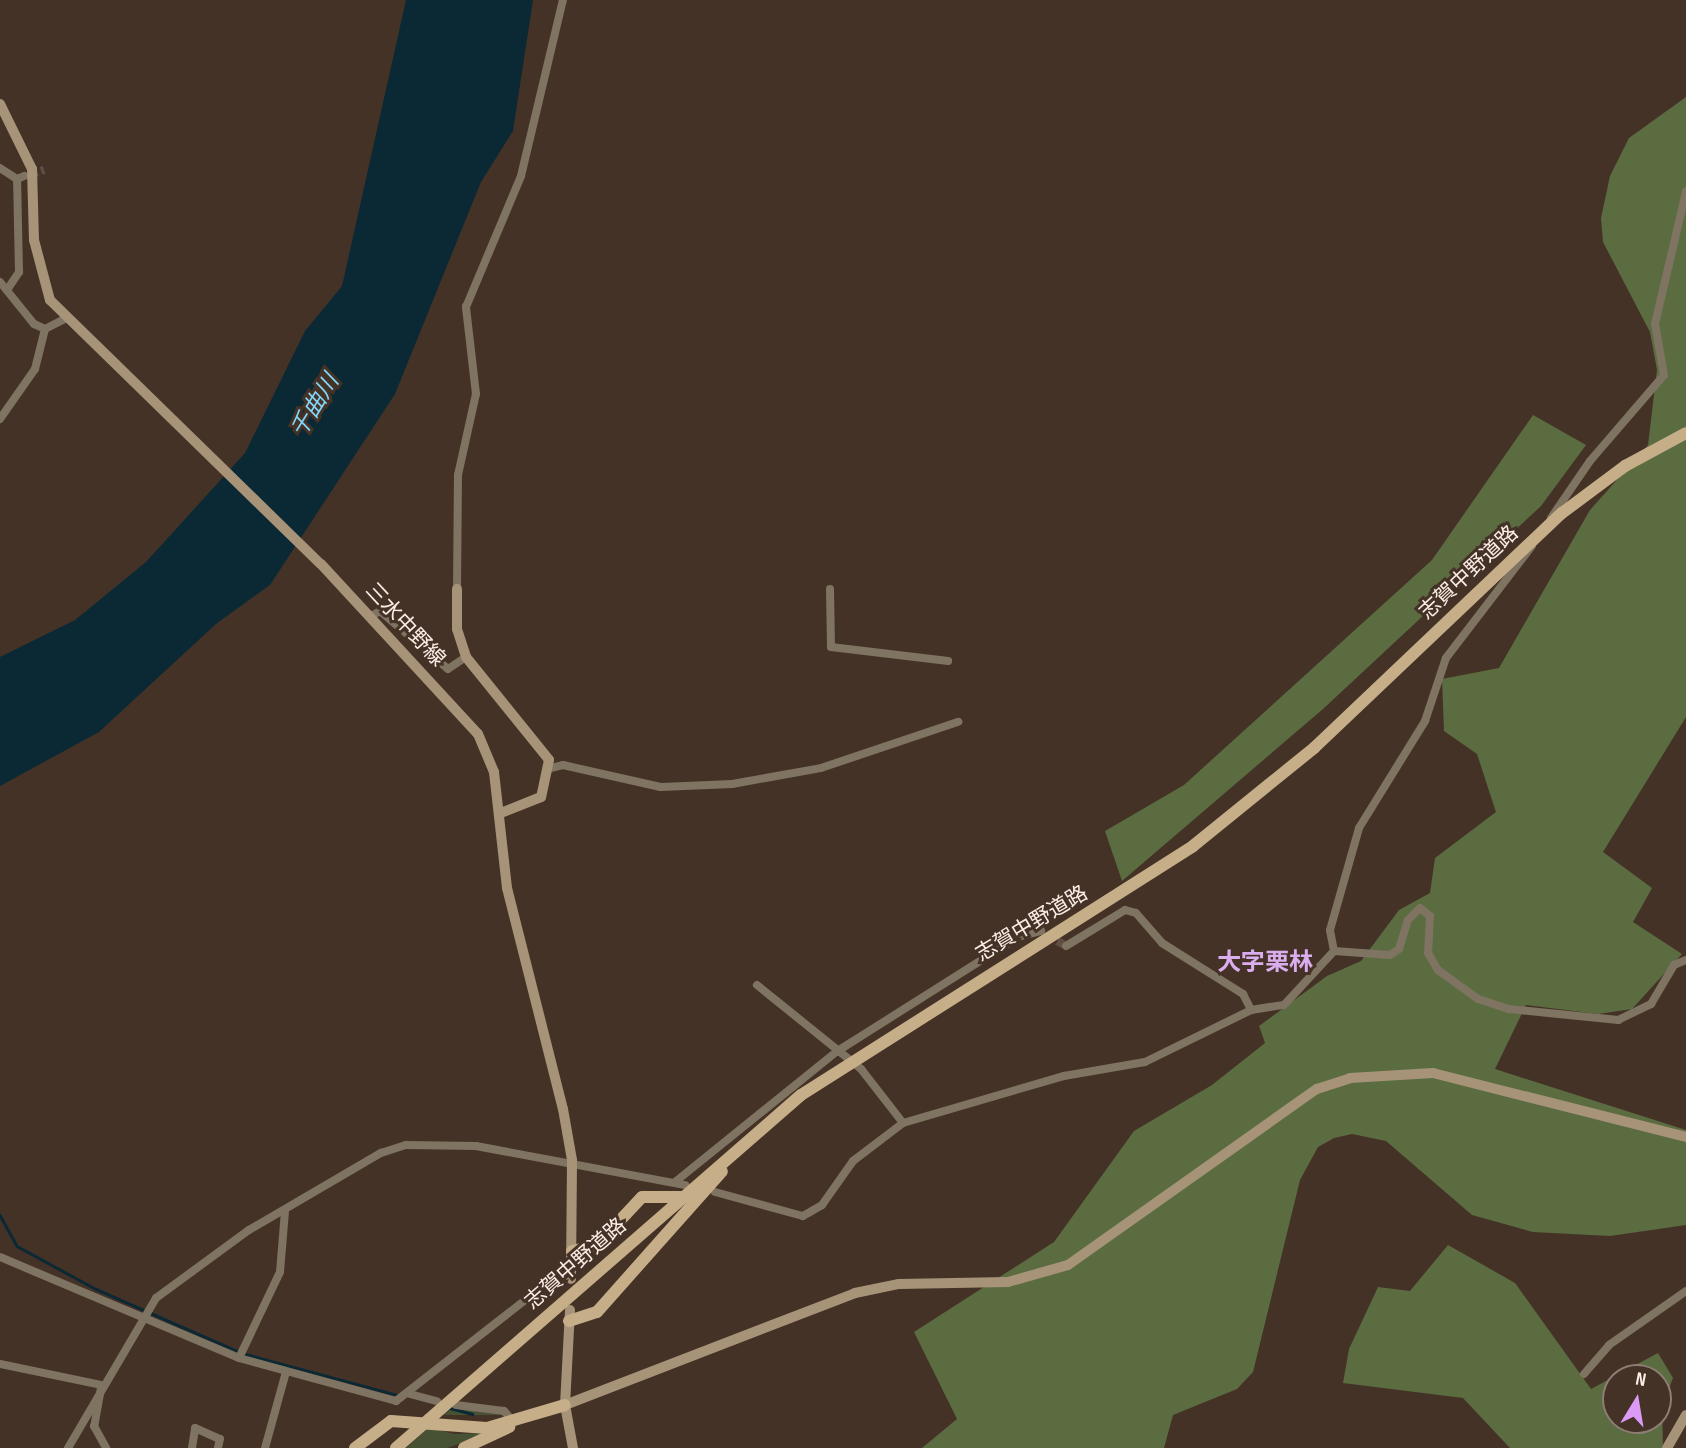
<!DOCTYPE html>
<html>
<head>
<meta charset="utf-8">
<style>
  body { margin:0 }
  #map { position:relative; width:1686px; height:1448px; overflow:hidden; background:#453227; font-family:"Sofia Sans Condensed","Noto Sans JP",sans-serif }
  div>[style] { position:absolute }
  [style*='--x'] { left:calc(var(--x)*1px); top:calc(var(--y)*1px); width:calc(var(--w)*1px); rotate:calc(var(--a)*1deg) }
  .green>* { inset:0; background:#465233 }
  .forest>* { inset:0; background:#5b6c41 }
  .water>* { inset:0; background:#0b2934 }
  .stream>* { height:2.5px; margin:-1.25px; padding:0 1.25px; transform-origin:1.25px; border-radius:1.25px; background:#0b2934 }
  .street-tunnel>* { height:8px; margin-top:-4px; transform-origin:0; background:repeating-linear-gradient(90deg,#604e44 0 8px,transparent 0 12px) }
  .street>* { height:8px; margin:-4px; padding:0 4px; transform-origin:4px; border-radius:4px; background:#7f7361 }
  .secondary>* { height:10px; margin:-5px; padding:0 5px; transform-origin:5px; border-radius:5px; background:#a79478 }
  .primary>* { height:12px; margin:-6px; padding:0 6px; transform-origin:6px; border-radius:6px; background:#c6ae89 }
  span { translate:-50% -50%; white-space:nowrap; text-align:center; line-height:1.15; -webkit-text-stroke:6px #453227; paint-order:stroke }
  .street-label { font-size:21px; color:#fbeee7 }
  .water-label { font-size:23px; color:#80d8fb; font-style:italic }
  .quarter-label { font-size:24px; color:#daaeee; font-weight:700 }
  .north { position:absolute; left:1602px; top:1364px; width:70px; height:70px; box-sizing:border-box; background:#453227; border:2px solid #8e7d74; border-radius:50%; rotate:11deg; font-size:19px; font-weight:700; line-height:28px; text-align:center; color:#fbeee7 }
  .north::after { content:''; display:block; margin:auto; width:24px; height:32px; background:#da9af6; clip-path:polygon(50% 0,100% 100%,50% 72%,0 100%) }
</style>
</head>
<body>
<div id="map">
  <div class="green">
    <div style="clip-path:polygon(453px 1407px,500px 1415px,444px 1415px)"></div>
    <div style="clip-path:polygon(429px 1427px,454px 1434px,490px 1433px,447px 1448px,406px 1448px)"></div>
  </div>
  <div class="forest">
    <div style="clip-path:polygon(1686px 97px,1686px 717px,1603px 852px,1652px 888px,1633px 922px,1682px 954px,1632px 1009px,1598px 1014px,1526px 1005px,1495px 1069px,1686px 1130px,1686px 1225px,1610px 1236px,1533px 1232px,1472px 1215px,1386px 1141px,1352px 1134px,1334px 1138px,1318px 1147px,1300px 1180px,1253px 1372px,1237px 1389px,1173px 1415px,1164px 1448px,922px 1448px,957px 1419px,914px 1332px,1054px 1242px,1134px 1131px,1212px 1085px,1265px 1043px,1259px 1026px,1327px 976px,1361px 961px,1399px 910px,1430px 893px,1435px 858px,1496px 812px,1477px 754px,1444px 731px,1442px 679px,1499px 668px,1590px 510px,1648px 445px,1657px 370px,1650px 332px,1603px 242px,1601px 218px,1610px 176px,1629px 138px)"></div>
    <div style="clip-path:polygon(1533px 415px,1586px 445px,1541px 506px,1323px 709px,1122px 881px,1105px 831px,1184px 785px,1432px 560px)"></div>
    <div style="clip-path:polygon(evenodd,1448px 1245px,1515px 1283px,1591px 1389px,1658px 1353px,1673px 1378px,1662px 1406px,1663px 1448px,1510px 1448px,1463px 1398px,1343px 1383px,1349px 1349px,1378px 1287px,1410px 1291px,1448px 1245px,1616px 1378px,1658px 1378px,1658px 1420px,1616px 1420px,1616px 1378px)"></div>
  </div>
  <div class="water">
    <div style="clip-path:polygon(406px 0,533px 0,513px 131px,481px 182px,395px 394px,270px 585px,216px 624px,99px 732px,0 786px,0 657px,75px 620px,146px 562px,245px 453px,305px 331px,342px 286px)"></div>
  </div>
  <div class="stream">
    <div style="--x:0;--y:1215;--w:35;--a:61"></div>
    <div style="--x:17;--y:1246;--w:90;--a:28.6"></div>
    <div style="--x:96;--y:1289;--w:159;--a:23.7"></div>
    <div style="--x:242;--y:1353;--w:162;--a:15.1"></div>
    <div style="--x:450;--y:1408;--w:23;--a:15"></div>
  </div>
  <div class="street-tunnel">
    <div style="--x:30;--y:175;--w:15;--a:-20"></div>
    <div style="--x:1047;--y:935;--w:22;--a:30"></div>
  </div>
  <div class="street">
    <div style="--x:0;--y:168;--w:20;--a:33"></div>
    <div style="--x:17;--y:179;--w:8;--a:-23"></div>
    <div style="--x:0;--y:282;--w:54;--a:51"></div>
    <div style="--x:34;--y:324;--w:12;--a:24"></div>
    <div style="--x:45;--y:329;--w:25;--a:-27"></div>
    <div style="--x:9;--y:287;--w:18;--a:-56"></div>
    <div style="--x:19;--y:272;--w:93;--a:-91.2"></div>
    <div style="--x:0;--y:419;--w:61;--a:-55"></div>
    <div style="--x:35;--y:369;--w:41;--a:-76"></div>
    <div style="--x:1551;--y:518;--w:69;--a:-55.6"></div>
    <div style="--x:1590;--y:461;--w:113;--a:-49.3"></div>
    <div style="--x:1664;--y:375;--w:52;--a:-100"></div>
    <div style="--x:1655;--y:324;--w:136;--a:-76.8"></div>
    <div style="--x:457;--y:589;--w:114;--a:-89.5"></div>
    <div style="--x:458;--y:475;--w:83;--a:-77.5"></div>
    <div style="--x:476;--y:394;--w:88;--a:-96.6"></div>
    <div style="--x:466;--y:307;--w:142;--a:-67.2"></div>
    <div style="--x:521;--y:176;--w:181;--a:-76.6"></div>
    <div style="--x:830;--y:589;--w:58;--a:89"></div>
    <div style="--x:831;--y:647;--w:118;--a:6.8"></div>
    <div style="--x:371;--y:616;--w:10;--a:-29"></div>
    <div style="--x:380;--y:611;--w:89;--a:40.5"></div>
    <div style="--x:448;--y:669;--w:22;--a:-34"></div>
    <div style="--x:551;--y:768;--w:12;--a:-14"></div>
    <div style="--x:563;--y:765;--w:100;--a:12.7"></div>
    <div style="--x:661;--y:787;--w:71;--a:-2.4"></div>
    <div style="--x:732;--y:784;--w:90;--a:-10.2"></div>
    <div style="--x:821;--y:768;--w:145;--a:-18.6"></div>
    <div style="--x:1066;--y:946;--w:69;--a:-31.4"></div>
    <div style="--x:1125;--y:910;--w:11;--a:15"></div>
    <div style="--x:1136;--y:913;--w:40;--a:49"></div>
    <div style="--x:1162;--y:943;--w:96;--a:32.2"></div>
    <div style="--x:1243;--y:994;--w:18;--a:63"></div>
    <div style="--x:1334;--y:951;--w:21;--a:-101"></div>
    <div style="--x:1330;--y:930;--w:106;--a:-74.1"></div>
    <div style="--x:1359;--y:828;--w:126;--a:-58.3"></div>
    <div style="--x:1425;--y:721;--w:66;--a:-71.6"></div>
    <div style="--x:1446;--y:658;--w:141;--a:-52.5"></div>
    <div style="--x:757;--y:985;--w:134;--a:38.9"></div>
    <div style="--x:861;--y:1069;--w:68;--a:52.1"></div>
    <div style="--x:675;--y:1182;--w:207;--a:-38.9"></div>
    <div style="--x:836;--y:1052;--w:215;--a:-32.3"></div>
    <div style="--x:1018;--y:937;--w:24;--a:-15"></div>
    <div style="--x:715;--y:1192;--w:91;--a:15.3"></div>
    <div style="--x:803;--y:1216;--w:22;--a:-30"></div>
    <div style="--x:822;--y:1205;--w:54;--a:-54.8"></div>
    <div style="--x:853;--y:1161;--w:63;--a:-37.2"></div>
    <div style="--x:903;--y:1123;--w:168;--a:-16.3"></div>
    <div style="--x:1064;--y:1076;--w:82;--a:-9.8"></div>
    <div style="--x:1145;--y:1062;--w:118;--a:-26.1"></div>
    <div style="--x:1251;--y:1010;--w:33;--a:-9"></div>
    <div style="--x:1284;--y:1005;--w:74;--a:-47.2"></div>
    <div style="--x:1334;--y:951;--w:56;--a:4.1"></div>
    <div style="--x:1390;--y:955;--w:11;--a:-34"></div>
    <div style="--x:1399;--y:949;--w:30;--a:-73"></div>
    <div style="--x:1408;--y:920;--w:17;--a:-45"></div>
    <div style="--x:1420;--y:908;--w:13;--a:39"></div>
    <div style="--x:1430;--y:916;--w:37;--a:93"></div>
    <div style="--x:1428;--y:953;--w:20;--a:60"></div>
    <div style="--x:1438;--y:970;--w:49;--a:35.9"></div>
    <div style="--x:1478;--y:999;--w:32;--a:18"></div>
    <div style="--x:1508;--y:1009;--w:111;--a:5.7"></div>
    <div style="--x:1618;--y:1020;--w:37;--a:-26"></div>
    <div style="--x:1651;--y:1004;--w:45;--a:-59.5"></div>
    <div style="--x:1674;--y:965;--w:13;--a:-23"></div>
    <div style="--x:0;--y:1257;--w:259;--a:22.9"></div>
    <div style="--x:239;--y:1358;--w:163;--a:15.3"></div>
    <div style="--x:396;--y:1401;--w:208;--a:-38"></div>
    <div style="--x:560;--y:1273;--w:11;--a:-10"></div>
    <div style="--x:239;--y:1358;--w:95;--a:-64.5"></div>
    <div style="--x:280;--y:1272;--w:61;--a:-85.3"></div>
    <div style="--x:0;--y:1364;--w:103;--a:11.7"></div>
    <div style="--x:1584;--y:1374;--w:38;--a:-49"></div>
    <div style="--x:1609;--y:1345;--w:94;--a:-35"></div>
    <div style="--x:101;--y:1388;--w:39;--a:100"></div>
    <div style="--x:94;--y:1426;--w:25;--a:61"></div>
    <div style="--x:410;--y:1394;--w:28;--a:15"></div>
    <div style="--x:456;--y:1405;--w:48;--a:7.1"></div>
    <div style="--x:504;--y:1411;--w:15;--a:48"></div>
    <div style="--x:68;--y:1448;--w:174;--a:-59.6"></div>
    <div style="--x:156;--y:1298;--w:115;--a:-36.2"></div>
    <div style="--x:249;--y:1230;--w:153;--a:-30.3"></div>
    <div style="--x:381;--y:1153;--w:26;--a:-18"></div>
    <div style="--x:406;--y:1145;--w:70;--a:0.8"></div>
    <div style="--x:476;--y:1146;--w:213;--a:10.6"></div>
    <div style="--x:192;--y:1448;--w:20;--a:-81"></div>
    <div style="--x:195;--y:1428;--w:27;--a:24"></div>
    <div style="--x:220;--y:1439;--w:9;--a:103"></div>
    <div style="--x:265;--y:1448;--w:79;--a:-74.6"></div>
  </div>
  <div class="secondary">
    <div style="--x:0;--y:104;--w:72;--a:63.8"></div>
    <div style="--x:32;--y:169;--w:71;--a:88.4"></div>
    <div style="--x:34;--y:240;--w:62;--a:75.1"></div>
    <div style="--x:50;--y:300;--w:378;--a:44.3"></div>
    <div style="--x:321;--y:564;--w:231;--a:47.3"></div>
    <div style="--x:478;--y:734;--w:41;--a:67.2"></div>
    <div style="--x:494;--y:772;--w:117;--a:83.6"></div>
    <div style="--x:507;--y:888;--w:228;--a:75.8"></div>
    <div style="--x:563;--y:1109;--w:52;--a:80"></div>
    <div style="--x:572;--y:1160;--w:119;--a:90.5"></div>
    <div style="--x:457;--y:589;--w:40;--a:90"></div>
    <div style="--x:457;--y:629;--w:29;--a:72"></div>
    <div style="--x:466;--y:657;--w:132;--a:51.1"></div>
    <div style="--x:549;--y:760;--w:38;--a:102"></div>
    <div style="--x:541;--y:797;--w:43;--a:158.2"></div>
    <div style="--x:570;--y:1310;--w:95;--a:93"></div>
    <div style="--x:565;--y:1405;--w:44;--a:79.5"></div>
    <div style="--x:565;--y:1405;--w:311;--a:-21.1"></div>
    <div style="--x:855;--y:1293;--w:45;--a:-11.6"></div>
    <div style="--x:899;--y:1284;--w:109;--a:-1.1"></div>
    <div style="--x:1008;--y:1282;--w:62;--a:-15.8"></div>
    <div style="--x:1068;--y:1265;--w:305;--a:-35.3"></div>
    <div style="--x:1317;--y:1089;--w:35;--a:-18"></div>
    <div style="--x:1350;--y:1078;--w:83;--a:-3.4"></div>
    <div style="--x:1433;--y:1073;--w:261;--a:14.2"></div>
    <div style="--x:1667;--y:1448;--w:38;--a:-60"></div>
  </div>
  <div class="primary">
    <div style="--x:572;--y:1251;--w:25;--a:-12"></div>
    <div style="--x:596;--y:1246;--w:67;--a:-46.8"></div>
    <div style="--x:642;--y:1197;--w:39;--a:0"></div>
    <div style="--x:569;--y:1321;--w:29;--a:-18"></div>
    <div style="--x:597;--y:1312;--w:188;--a:-48.4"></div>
    <div style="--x:355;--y:1448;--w:45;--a:-36.9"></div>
    <div style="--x:391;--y:1421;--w:96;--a:4.2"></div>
    <div style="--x:487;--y:1428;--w:81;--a:-16.4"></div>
    <div style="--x:396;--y:1448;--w:537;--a:-41.08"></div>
    <div style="--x:801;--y:1095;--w:464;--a:-32.4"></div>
    <div style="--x:1193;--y:846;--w:156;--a:-39"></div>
    <div style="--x:1314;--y:748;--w:342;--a:-43.5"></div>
    <div style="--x:1562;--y:513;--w:79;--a:-36.7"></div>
    <div style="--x:1625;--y:466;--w:69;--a:-28.4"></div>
    <div style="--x:464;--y:1448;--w:50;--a:-25"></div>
  </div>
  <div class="street-label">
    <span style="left:1469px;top:573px;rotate:-43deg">志賀中野道路</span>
    <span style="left:405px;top:625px;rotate:47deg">三水中野線</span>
    <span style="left:1032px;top:924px;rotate:-31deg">志賀中野道路</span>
    <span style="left:576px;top:1264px;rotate:-41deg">志賀中野道路</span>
  </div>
  <div class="water-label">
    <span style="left:315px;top:406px;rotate:-58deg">千曲川</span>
  </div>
  <div class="quarter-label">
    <span style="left:1265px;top:963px">大字栗林</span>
  </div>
  <div class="north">N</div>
</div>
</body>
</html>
